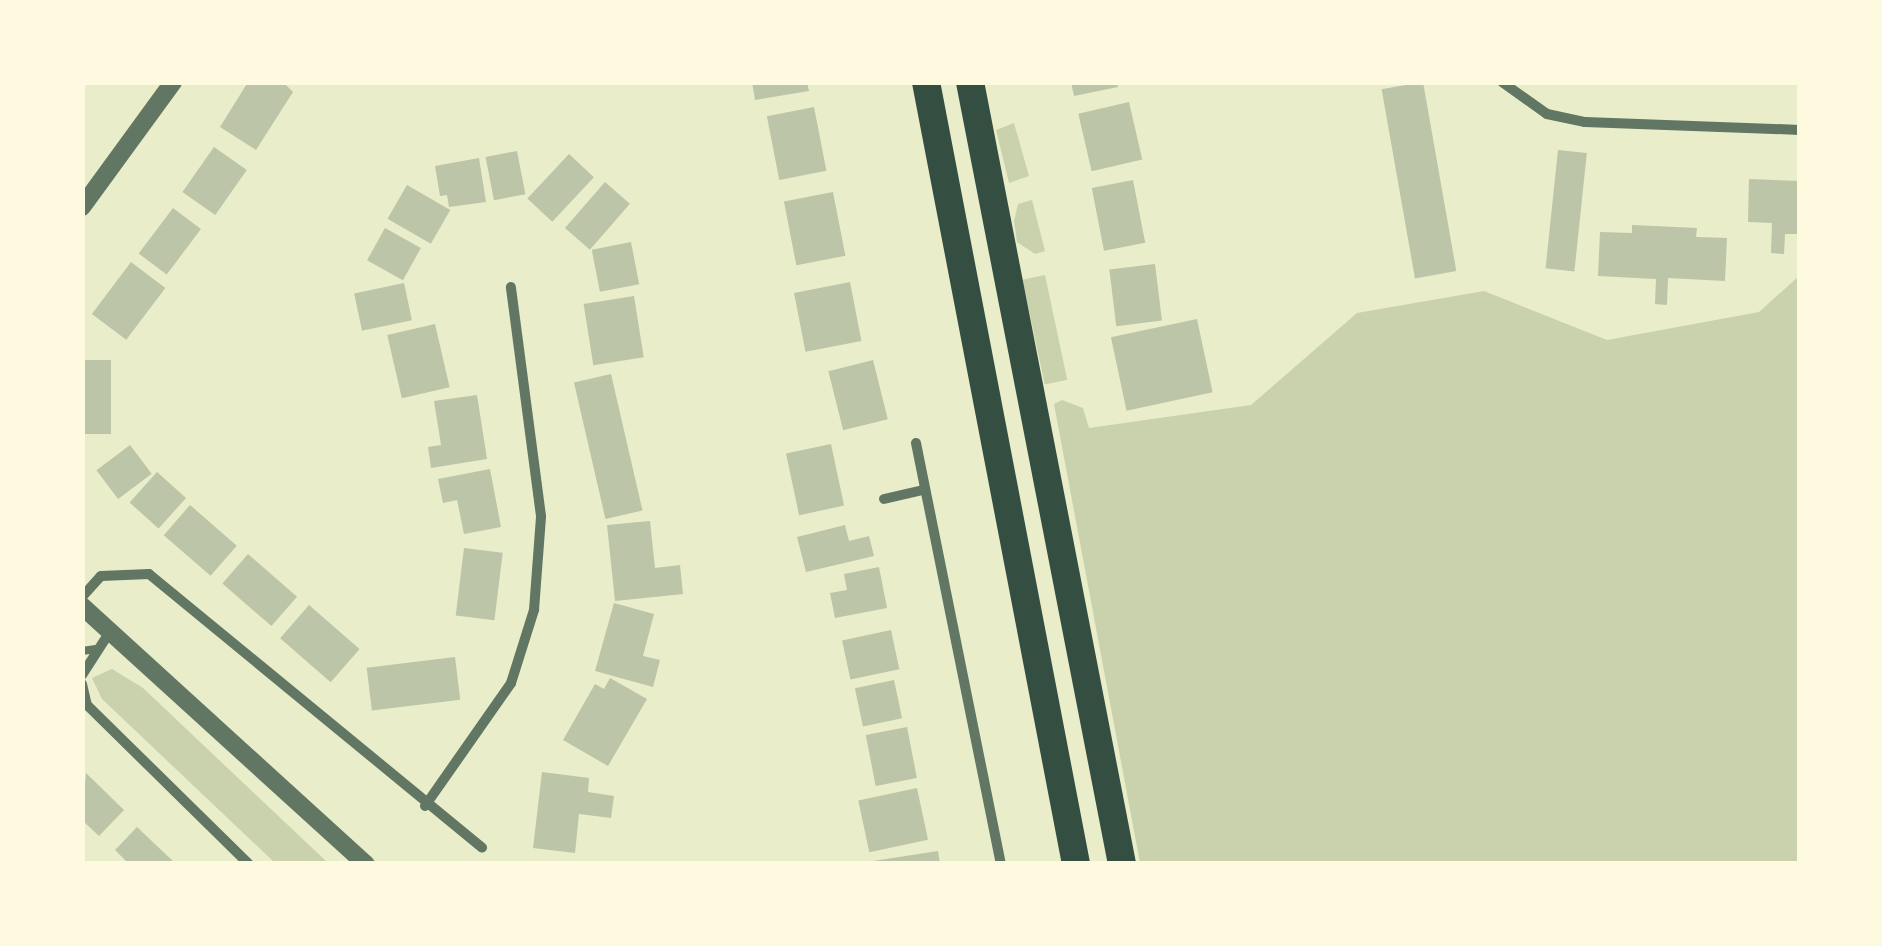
<!DOCTYPE html>
<html>
<head>
<meta charset="utf-8">
<style>
  body { margin:0 }
  #map { position:relative; width:1882px; height:946px; overflow:hidden; background:#e9edc9; font-family:Overpass,sans-serif }
  div>[style] { position:absolute }
  [style*='--x'] { left:calc(var(--x)*1px); top:calc(var(--y)*1px); width:calc(var(--w)*1px); rotate:calc(var(--a)*1deg) }
  .green>* { inset:0; background:#cad2ad; transform-origin:0 0 }
  .building>* { inset:0; background:#bcc5a7; transform-origin:0 0 }
  .service>* { height:8px; margin:-4px; padding:0 4px; transform-origin:4px; border-radius:4px; background:#617663 }
  .minor>* { height:10px; margin:-5px; padding:0 5px; transform-origin:5px; border-radius:5px; background:#617663 }
  .tertiary>* { height:18px; margin:-9px; padding:0 9px; transform-origin:9px; border-radius:9px; background:#617663 }
  .trunk>* { height:28px; margin:-14px; padding:0 14px; transform-origin:14px; border-radius:14px; background:#344e41 }
  span { translate:-50% -50%; white-space:nowrap; text-align:center; line-height:1.15; -webkit-text-stroke:10px #fefae0; paint-order:stroke }
  .frame { position:absolute; inset:0; border:85px solid #fefae0; pointer-events:none }
</style>
</head>
<body>
<div id="map">
  <div class="green">
    <div style="clip-path:polygon(1014px 123px,1029px 176px,1009px 183px,996px 130px)"></div>
    <div style="clip-path:polygon(1032px 200px,1045px 251px,1035px 254px,1017px 242px,1014px 221px,1018px 204px)"></div>
    <div style="left:1045px;top:275px;width:107px;height:23px;rotate:78deg"></div>
    <div style="clip-path:polygon(1799px 276px,1799px 863px,1140px 863px,1054px 404px,1062px 400px,1083px 408px,1089px 428px,1251px 405px,1357px 313px,1484px 291px,1607px 340px,1759px 312px)"></div>
    <div style="clip-path:polygon(112px 669px,143px 688px,328px 863px,275px 863px,102px 699px,92px 678px)"></div>
  </div>
  <div class="building">
    <div style="clip-path:polygon(248px 82px,283px 82px,293px 92px,256px 150px,220px 127px)"></div>
    <div style="clip-path:polygon(752px 82px,807px 82px,809px 91px,755px 100px)"></div>
    <div style="clip-path:polygon(1071px 82px,1117px 82px,1118px 87px,1074px 96px)"></div>
    <div style="left:1423px;top:82px;width:192px;height:42px;rotate:80deg"></div>
    <div style="left:1129px;top:102px;width:59px;height:52px;rotate:77deg"></div>
    <div style="left:814px;top:107px;width:65px;height:48px;rotate:79deg"></div>
    <div style="left:214px;top:147px;width:40px;height:55px;rotate:35deg"></div>
    <div style="left:1558px;top:150px;width:29px;height:119px;rotate:6deg"></div>
    <div style="left:517px;top:151px;width:44px;height:32px;rotate:79deg"></div>
    <div style="left:569px;top:154px;width:34px;height:61px;rotate:43deg"></div>
    <div style="clip-path:polygon(479px 158px,486px 202px,449px 207px,447px 195px,440px 196px,435px 166px)"></div>
    <div style="clip-path:polygon(1749px 179px,1800px 181px,1800px 234px,1785px 234px,1784px 254px,1771px 253px,1772px 223px,1748px 222px)"></div>
    <div style="left:1133px;top:180px;width:64px;height:42px;rotate:79deg"></div>
    <div style="left:605px;top:182px;width:33px;height:61px;rotate:41deg"></div>
    <div style="left:407px;top:185px;width:50px;height:39px;rotate:30deg"></div>
    <div style="left:833px;top:192px;width:65px;height:50px;rotate:79deg"></div>
    <div style="left:173px;top:208px;width:35px;height:57px;rotate:37deg"></div>
    <div style="clip-path:polygon(1632px 225px,1697px 228px,1696px 237px,1727px 238px,1725px 281px,1668px 278px,1667px 305px,1655px 304px,1656px 279px,1598px 276px,1600px 232px,1632px 233px)"></div>
    <div style="left:385px;top:228px;width:41px;height:37px;rotate:29deg"></div>
    <div style="left:631px;top:242px;width:43px;height:40px;rotate:79deg"></div>
    <div style="left:131px;top:262px;width:43px;height:65px;rotate:37deg"></div>
    <div style="left:1155px;top:264px;width:57px;height:46px;rotate:83deg"></div>
    <div style="left:850px;top:282px;width:60px;height:57px;rotate:79deg"></div>
    <div style="left:404px;top:283px;width:38px;height:51px;rotate:78deg"></div>
    <div style="left:634px;top:296px;width:62px;height:51px;rotate:81deg"></div>
    <div style="left:1197px;top:319px;width:75px;height:88px;rotate:78deg"></div>
    <div style="left:435px;top:324px;width:65px;height:49px;rotate:77deg"></div>
    <div style="left:82px;top:360px;width:29px;height:74px"></div>
    <div style="left:873px;top:360px;width:61px;height:46px;rotate:76deg"></div>
    <div style="left:611px;top:374px;width:140px;height:38px;rotate:77deg"></div>
    <div style="clip-path:polygon(477px 395px,487px 459px,431px 468px,428px 447px,441px 445px,434px 401px)"></div>
    <div style="left:831px;top:444px;width:63px;height:46px;rotate:78deg"></div>
    <div style="left:130px;top:445px;width:36px;height:42px;rotate:53deg"></div>
    <div style="clip-path:polygon(490px 469px,501px 527px,464px 534px,457px 500px,443px 503px,438px 479px)"></div>
    <div style="left:157px;top:472px;width:39px;height:41px;rotate:42deg"></div>
    <div style="left:190px;top:505px;width:62px;height:40px;rotate:41deg"></div>
    <div style="clip-path:polygon(650px 521px,655px 568px,680px 565px,683px 594px,615px 601px,607px 525px)"></div>
    <div style="clip-path:polygon(845px 525px,849px 541px,869px 536px,874px 556px,806px 572px,797px 537px)"></div>
    <div style="left:464px;top:548px;width:39px;height:68px;rotate:7deg"></div>
    <div style="left:248px;top:554px;width:65px;height:39px;rotate:41deg"></div>
    <div style="clip-path:polygon(879px 567px,887px 608px,835px 618px,830px 593px,847px 590px,844px 574px)"></div>
    <div style="clip-path:polygon(614px 603px,654px 614px,643px 656px,660px 660px,653px 687px,595px 671px)"></div>
    <div style="left:309px;top:605px;width:67px;height:44px;rotate:41deg"></div>
    <div style="left:891px;top:630px;width:40px;height:50px;rotate:78deg"></div>
    <div style="left:455px;top:657px;width:43px;height:89px;rotate:83deg"></div>
    <div style="clip-path:polygon(610px 678px,647px 699px,608px 766px,563px 740px,595px 684px,604px 689px)"></div>
    <div style="left:894px;top:680px;width:39px;height:40px;rotate:78deg"></div>
    <div style="left:907px;top:727px;width:52px;height:42px;rotate:79deg"></div>
    <div style="clip-path:polygon(542px 772px,589px 778px,588px 792px,614px 796px,611px 818px,579px 814px,575px 853px,533px 848px)"></div>
    <div style="clip-path:polygon(86px 773px,124px 810px,99px 836px,82px 820px)"></div>
    <div style="left:917px;top:788px;width:53px;height:60px;rotate:78deg"></div>
    <div style="clip-path:polygon(137px 827px,176px 864px,129px 864px,115px 850px)"></div>
    <div style="clip-path:polygon(938px 851px,940px 864px,873px 864px,873px 861px)"></div>
  </div>
  <div class="service">
    <div style="--x:82;--y:651;--w:14;--a:-8"></div>
  </div>
  <div class="minor">
    <div style="--x:1502;--y:82;--w:55;--a:35.4"></div>
    <div style="--x:1547;--y:114;--w:39;--a:12"></div>
    <div style="--x:1585;--y:122;--w:215;--a:2.1"></div>
    <div style="--x:916;--y:443;--w:429;--a:78.6"></div>
    <div style="--x:884;--y:499;--w:40;--a:-13"></div>
    <div style="--x:82;--y:597;--w:28;--a:-48"></div>
    <div style="--x:101;--y:576;--w:48;--a:-2.4"></div>
    <div style="--x:149;--y:574;--w:431;--a:39.4"></div>
    <div style="--x:82;--y:675;--w:54;--a:-57.2"></div>
    <div style="--x:82;--y:684;--w:22;--a:77"></div>
    <div style="--x:87;--y:705;--w:227;--a:44.5"></div>
    <div style="--x:425;--y:806;--w:150;--a:-55"></div>
    <div style="--x:511;--y:683;--w:77;--a:-72.5"></div>
    <div style="--x:534;--y:610;--w:94;--a:-85.7"></div>
    <div style="--x:541;--y:516;--w:231;--a:-97.5"></div>
  </div>
  <div class="tertiary">
    <div style="--x:82;--y:207;--w:155;--a:-53.9"></div>
    <div style="--x:82;--y:606;--w:384;--a:42.3"></div>
  </div>
  <div class="trunk">
    <div style="--x:926;--y:82;--w:796;--a:79.14"></div>
    <div style="--x:970;--y:82;--w:797;--a:79"></div>
  </div>
  <div class="frame"></div>
</div>
</body>
</html>
